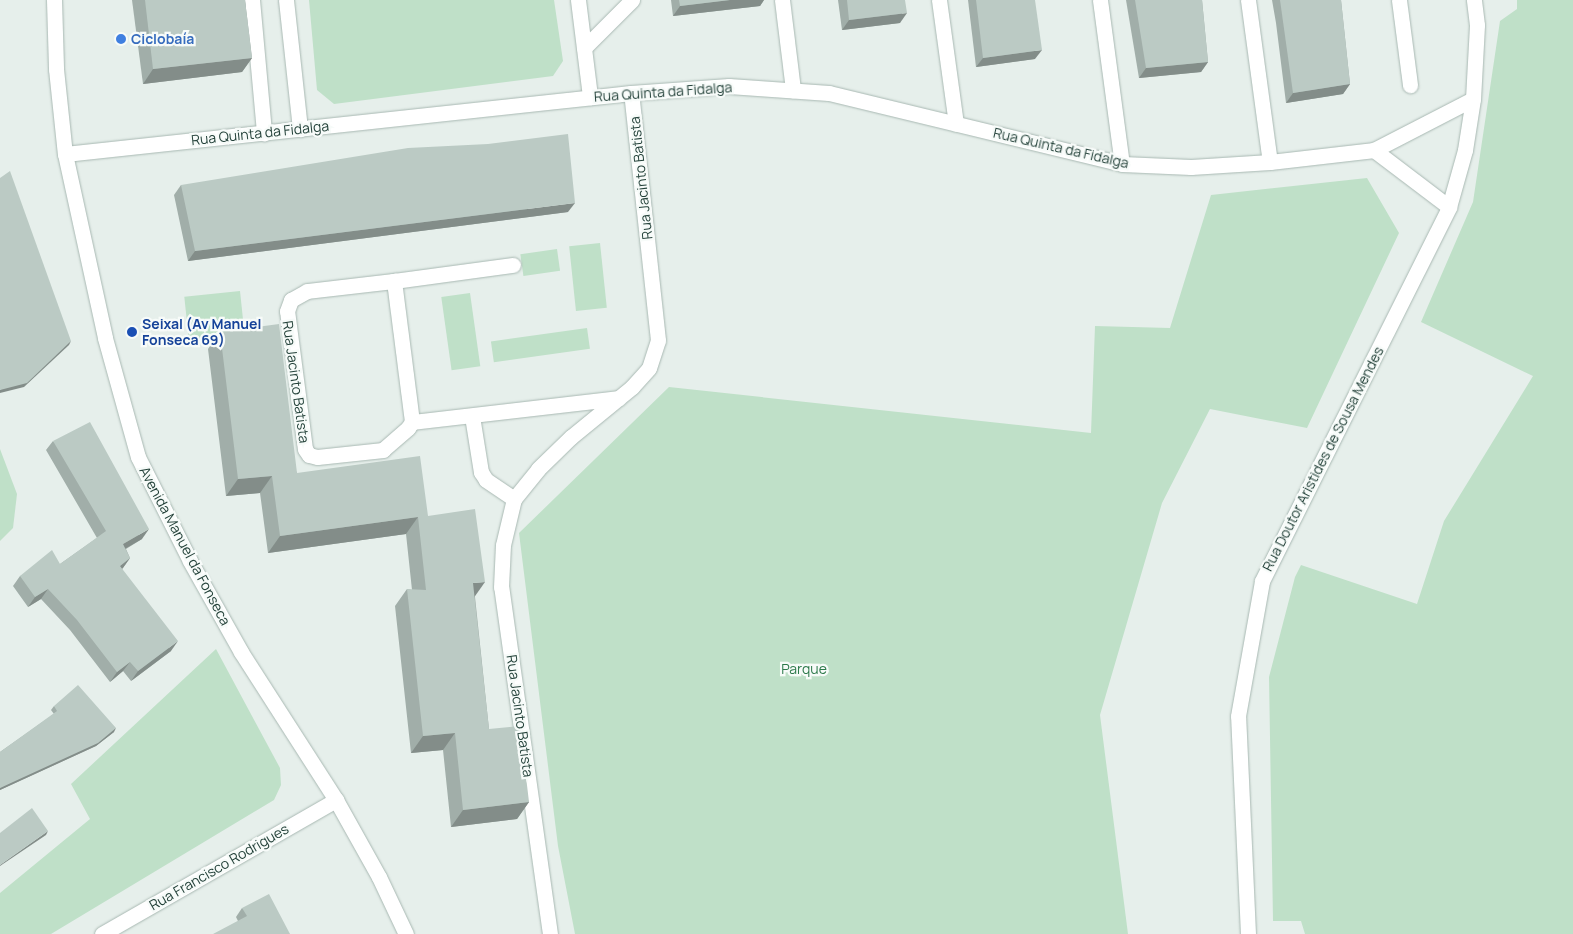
<!DOCTYPE html>
<html>
<head>
<meta charset="utf-8">
<style>
  body { margin:0 }
  #map { position:relative; width:1573px; height:934px; overflow:hidden; background:#e6efeb; font-family:Manrope,sans-serif }
  div>[style] { position:absolute }
  [style*='--x'] { left:calc(var(--x)*1px); top:calc(var(--y)*1px); width:calc(var(--w)*1px); rotate:calc(var(--a)*1deg) }
  .green>* { inset:0; background:#bfe0c8; transform-origin:0 0 }
  .roads { filter:drop-shadow(0 0 1px #a8b8b2) drop-shadow(0 0 1px #a8b8b2) }
  .minor>* { height:15px; margin:-7.5px; padding:0 7.5px; transform-origin:7.5px; border-radius:7.5px; background:#fff }
  .wall>* { inset:0; background:#a1aea9 }
  .shaded-wall>* { inset:0; background:#838d89 }
  .building>* { inset:0; background:#bbcac4 }
  .dots>* { width:14px; height:14px; translate:-50% -50%; box-sizing:border-box; border:2px solid #f7fbf9; border-radius:50% }
  span { translate:-50% -50%; white-space:nowrap; text-align:center; line-height:1.15; -webkit-text-stroke:4.5px #f7fbf9; paint-order:stroke }
  .shop-label { font-size:14px; color:#366cbe; font-weight:700 }
  .left { translate:0 -50%; text-align:left }
  .street-label { font-size:14px; color:#24423a }
  .transit-label { font-size:14px; color:#164399; font-weight:700 }
  .park-label { font-size:14px; color:#2d7a4b }
</style>
</head>
<body>
<div id="map">
  <div class="green">
    <div style="clip-path:polygon(309px 0,554px 0,563px 61px,553px 76px,334px 104px,317px 90px)"></div>
    <div style="clip-path:polygon(1517px 0,1573px 0,1573px 934px,1305px 934px,1301px 921px,1273px 921px,1269px 677px,1295px 577px,1301px 565px,1417px 604px,1444px 521px,1533px 376px,1421px 322px,1473px 202px,1500px 21px,1517px 9px)"></div>
    <div style="clip-path:polygon(1367px 178px,1399px 233px,1307px 428px,1210px 409px,1162px 503px,1100px 715px,1128px 934px,575px 934px,558px 846px,519px 533px,669px 387px,1091px 433px,1095px 326px,1170px 328px,1211px 195px)"></div>
    <div style="left:600px;top:243px;width:65px;height:31px;rotate:84deg"></div>
    <div style="left:557px;top:249px;width:22px;height:37px;rotate:82deg"></div>
    <div style="left:240px;top:291px;width:45px;height:56px;rotate:84deg"></div>
    <div style="left:470px;top:293px;width:74px;height:29px;rotate:82deg"></div>
    <div style="left:587px;top:328px;width:21px;height:97px;rotate:82deg"></div>
    <div style="clip-path:polygon(0 449px,17px 494px,13px 528px,0 541px)"></div>
    <div style="clip-path:polygon(216px 649px,280px 768px,281px 785px,274px 800px,51px 934px,0 934px,0 893px,90px 819px,71px 784px)"></div>
  </div>
  <div class="roads">
    <div class="minor">
      <div style="--x:54;--y:0;--w:69;--a:88.3"></div>
      <div style="--x:56;--y:69;--w:85;--a:84"></div>
      <div style="--x:65;--y:154;--w:188;--a:77.7"></div>
      <div style="--x:105;--y:338;--w:123;--a:74.5"></div>
      <div style="--x:138;--y:457;--w:116;--a:63.4"></div>
      <div style="--x:190;--y:561;--w:104;--a:60.7"></div>
      <div style="--x:241;--y:652;--w:176;--a:57.3"></div>
      <div style="--x:336;--y:800;--w:88;--a:60.8"></div>
      <div style="--x:379;--y:877;--w:63;--a:64.7"></div>
      <div style="--x:252;--y:0;--w:134;--a:84.8"></div>
      <div style="--x:286;--y:0;--w:130;--a:83.8"></div>
      <div style="--x:578;--y:0;--w:98;--a:82.9"></div>
      <div style="--x:782;--y:0;--w:91;--a:83"></div>
      <div style="--x:939;--y:0;--w:125;--a:82.2"></div>
      <div style="--x:1100;--y:0;--w:165;--a:82.4"></div>
      <div style="--x:1248;--y:0;--w:163;--a:82.3"></div>
      <div style="--x:1399;--y:0;--w:86;--a:82.6"></div>
      <div style="--x:584;--y:48;--w:68;--a:-45"></div>
      <div style="--x:1374;--y:150;--w:94;--a:37.2"></div>
      <div style="--x:65;--y:154;--w:569;--a:-6.15"></div>
      <div style="--x:631;--y:93;--w:98;--a:-4.1"></div>
      <div style="--x:729;--y:86;--w:100;--a:4"></div>
      <div style="--x:829;--y:93;--w:301;--a:13.6"></div>
      <div style="--x:1122;--y:164;--w:69;--a:2.5"></div>
      <div style="--x:1191;--y:167;--w:79;--a:-3.6"></div>
      <div style="--x:1270;--y:162;--w:105;--a:-6.6"></div>
      <div style="--x:1374;--y:150;--w:111;--a:-27.3"></div>
      <div style="--x:394;--y:281;--w:120;--a:-7.7"></div>
      <div style="--x:472;--y:416;--w:57;--a:80.9"></div>
      <div style="--x:481;--y:472;--w:9;--a:58"></div>
      <div style="--x:486;--y:480;--w:34;--a:34"></div>
      <div style="--x:412;--y:422;--w:7;--a:124"></div>
      <div style="--x:408;--y:428;--w:33;--a:139"></div>
      <div style="--x:383;--y:450;--w:66;--a:173.9"></div>
      <div style="--x:317;--y:457;--w:8;--a:-166"></div>
      <div style="--x:309;--y:455;--w:7;--a:-124"></div>
      <div style="--x:305;--y:449;--w:139;--a:-97.4"></div>
      <div style="--x:287;--y:311;--w:12;--a:-70"></div>
      <div style="--x:291;--y:300;--w:18;--a:-29"></div>
      <div style="--x:307;--y:291;--w:88;--a:-6.6"></div>
      <div style="--x:394;--y:281;--w:142;--a:82.7"></div>
      <div style="--x:412;--y:422;--w:208;--a:-6.6"></div>
      <div style="--x:102;--y:934;--w:270;--a:-29.8"></div>
      <div style="--x:550;--y:934;--w:350;--a:-98"></div>
      <div style="--x:501;--y:587;--w:42;--a:-87.3"></div>
      <div style="--x:503;--y:545;--w:47;--a:-76.6"></div>
      <div style="--x:514;--y:499;--w:38;--a:-51"></div>
      <div style="--x:538;--y:469;--w:46;--a:-44.1"></div>
      <div style="--x:571;--y:437;--w:79;--a:-39.3"></div>
      <div style="--x:632;--y:387;--w:25;--a:-48"></div>
      <div style="--x:649;--y:368;--w:29;--a:-72"></div>
      <div style="--x:658;--y:340;--w:248;--a:-96.2"></div>
      <div style="--x:1248;--y:934;--w:218;--a:-92.6"></div>
      <div style="--x:1238;--y:716;--w:137;--a:-79.9"></div>
      <div style="--x:1262;--y:581;--w:418;--a:-63.4"></div>
      <div style="--x:1449;--y:207;--w:59;--a:-74.3"></div>
      <div style="--x:1465;--y:150;--w:52;--a:-81.1"></div>
      <div style="--x:1473;--y:99;--w:74;--a:-86.9"></div>
      <div style="--x:1477;--y:25;--w:25;--a:-97"></div>
    </div>
  </div>
  <div class="wall">
    <div style="clip-path:polygon(132px 0,245px 0,252px 58px,242px 72px,143px 84px)"></div>
    <div style="clip-path:polygon(671px 0,764px 0,760px 6px,673px 16px)"></div>
    <div style="clip-path:polygon(838px 0,905px 0,900px 23px,842px 30px)"></div>
    <div style="clip-path:polygon(968px 0,1035px 0,1035px 59px,976px 67px)"></div>
    <div style="clip-path:polygon(1126px 0,1202px 0,1208px 62px,1201px 72px,1139px 78px)"></div>
    <div style="clip-path:polygon(1272px 0,1341px 0,1350px 84px,1343px 94px,1286px 103px,1276px 23px)"></div>
    <div style="clip-path:polygon(181px 185px,568px 212px,188px 261px,174px 195px)"></div>
    <div style="clip-path:polygon(220px 332px,297px 473px,428px 516px,475px 597px,489px 729px,529px 802px,517px 819px,451px 827px,443px 750px,411px 753px,395px 606px,407px 589px,412px 590px,406px 534px,268px 553px,260px 493px,226px 496px,208px 349px)"></div>
    <div style="clip-path:polygon(53px 441px,142px 539px,126px 549px,130px 558px,122px 569px,171px 651px,131px 681px,123px 671px,110px 682px,70px 630px,41px 599px,28px 607px,13px 586px,20px 576px,60px 564px,97px 538px,46px 450px)"></div>
    <div style="clip-path:polygon(54px 706px,114px 732px,96px 746px,0 790px,0 752px,54px 714px,51px 710px)"></div>
    <div style="clip-path:polygon(242px 908px,290px 934px,238px 921px,236px 917px)"></div>
  </div>
  <div class="shaded-wall">
    <div style="clip-path:polygon(730px 0,764px 0,760px 6px,673px 16px,680px 6px)"></div>
    <div style="clip-path:polygon(907px 13px,900px 23px,842px 30px,849px 20px)"></div>
    <div style="clip-path:polygon(1042px 50px,1035px 59px,976px 67px,983px 58px)"></div>
    <div style="clip-path:polygon(252px 58px,242px 72px,143px 84px,153px 69px)"></div>
    <div style="clip-path:polygon(1208px 62px,1201px 72px,1139px 78px,1146px 68px)"></div>
    <div style="clip-path:polygon(1350px 84px,1343px 94px,1286px 103px,1293px 93px)"></div>
    <div style="clip-path:polygon(575px 203px,568px 212px,188px 261px,195px 251px)"></div>
    <div style="clip-path:polygon(71px 341px,69px 345px,24px 387px,0 393px,0 390px)"></div>
    <div style="clip-path:polygon(272px 476px,260px 493px,226px 496px,238px 479px)"></div>
    <div style="clip-path:polygon(418px 517px,406px 534px,268px 553px,280px 536px)"></div>
    <div style="clip-path:polygon(149px 529px,142px 539px,116px 554px,123px 544px)"></div>
    <div style="clip-path:polygon(130px 558px,123px 568px,113px 576px,120px 566px)"></div>
    <div style="clip-path:polygon(485px 582px,473px 599px,473px 583px)"></div>
    <div style="clip-path:polygon(48px 589px,41px 599px,28px 607px,35px 597px)"></div>
    <div style="clip-path:polygon(178px 641px,171px 651px,131px 681px,138px 671px)"></div>
    <div style="clip-path:polygon(130px 662px,123px 671px,110px 682px,117px 672px)"></div>
    <div style="clip-path:polygon(116px 728px,114px 732px,96px 746px,0 790px,0 788px)"></div>
    <div style="clip-path:polygon(455px 733px,443px 750px,411px 753px,423px 736px)"></div>
    <div style="clip-path:polygon(529px 802px,517px 819px,451px 827px,463px 810px)"></div>
    <div style="clip-path:polygon(48px 831px,46px 835px,0 866px,0 865px)"></div>
  </div>
  <div class="building">
    <div style="clip-path:polygon(145px 0,245px 0,252px 58px,153px 69px)"></div>
    <div style="clip-path:polygon(679px 0,730px 0,680px 6px)"></div>
    <div style="clip-path:polygon(847px 0,905px 0,907px 13px,849px 20px)"></div>
    <div style="clip-path:polygon(976px 0,1035px 0,1042px 50px,983px 58px)"></div>
    <div style="clip-path:polygon(1135px 0,1202px 0,1208px 62px,1146px 68px)"></div>
    <div style="clip-path:polygon(1280px 0,1341px 0,1350px 84px,1293px 93px)"></div>
    <div style="clip-path:polygon(568px 134px,575px 203px,195px 251px,181px 185px,408px 148px,488px 144px)"></div>
    <div style="clip-path:polygon(10px 171px,71px 341px,27px 383px,0 390px,0 178px)"></div>
    <div style="clip-path:polygon(279px 324px,297px 473px,420px 456px,428px 516px,475px 509px,485px 582px,473px 583px,489px 729px,520px 726px,529px 802px,463px 810px,455px 733px,423px 736px,407px 589px,426px 590px,418px 517px,280px 536px,272px 476px,238px 479px,220px 332px)"></div>
    <div style="clip-path:polygon(90px 422px,149px 529px,123px 544px,130px 558px,120px 566px,178px 641px,138px 671px,130px 662px,117px 672px,77px 620px,48px 589px,35px 597px,20px 576px,52px 550px,60px 564px,106px 531px,53px 441px)"></div>
    <div style="clip-path:polygon(78px 685px,116px 728px,98px 743px,0 788px,0 752px,57px 711px,54px 706px)"></div>
    <div style="clip-path:polygon(32px 808px,48px 831px,0 865px,0 833px)"></div>
    <div style="clip-path:polygon(269px 894px,290px 934px,213px 934px,247px 916px,242px 908px)"></div>
  </div>
  <div class="dots">
    <div style="left:121px;top:39px;background:#3f7fe0"></div>
    <div style="left:132px;top:332px;background:#1a4fb4"></div>
  </div>
  <div class="shop-label">
    <span class="left" style="left:131px;top:39px">Ciclobaía</span>
  </div>
  <div class="street-label">
    <span style="left:663px;top:92px;rotate:-4deg">Rua Quinta da Fidalga</span>
    <span style="left:260px;top:133px;rotate:-6deg">Rua Quinta da Fidalga</span>
    <span style="left:1061px;top:148px;rotate:13deg">Rua Quinta da Fidalga</span>
    <span style="left:641px;top:178px;rotate:-96deg">Rua Jacinto Batista</span>
    <span style="left:296px;top:382px;rotate:82deg">Rua Jacinto Batista</span>
    <span style="left:1323px;top:459px;rotate:-63deg">Rua Doutor Aristides de Sousa Mendes</span>
    <span style="left:185px;top:546px;rotate:62deg">Avenida Manuel da Fonseca</span>
    <span style="left:520px;top:716px;rotate:82deg">Rua Jacinto Batista</span>
    <span style="left:219px;top:867px;rotate:-30deg">Rua Francisco Rodrigues</span>
  </div>
  <div class="transit-label">
    <span class="left" style="left:142px;top:332px">Seixal (Av Manuel<br>Fonseca 69)</span>
  </div>
  <div class="park-label">
    <span style="left:804px;top:669px">Parque</span>
  </div>
</div>
</body>
</html>
